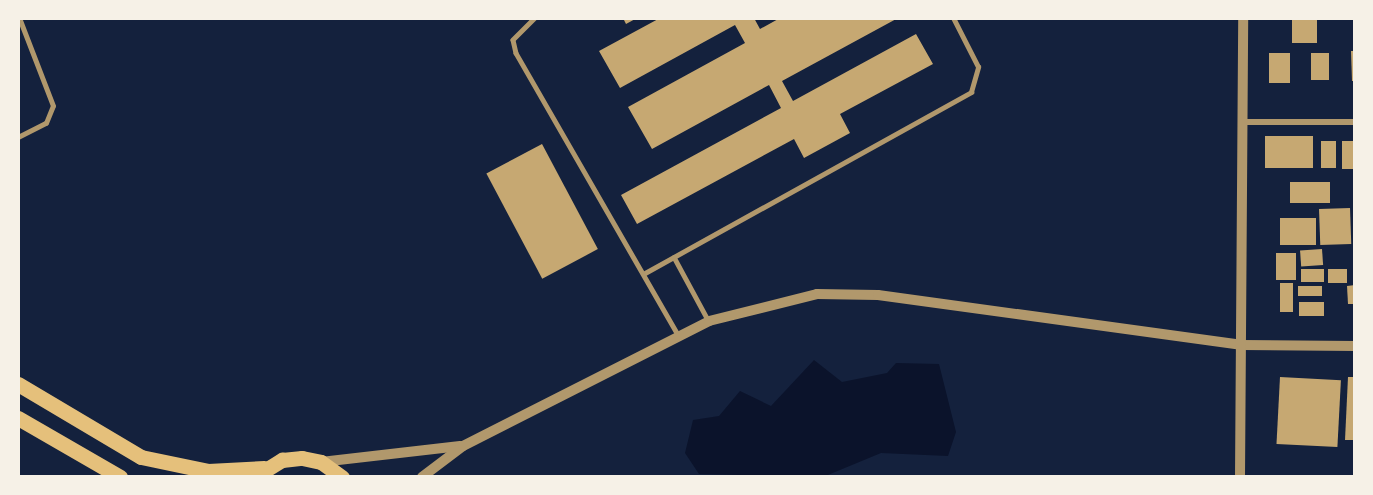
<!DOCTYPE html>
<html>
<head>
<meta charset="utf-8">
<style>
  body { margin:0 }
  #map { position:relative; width:1373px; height:495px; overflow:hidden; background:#14213d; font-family:"PT Sans Narrow",sans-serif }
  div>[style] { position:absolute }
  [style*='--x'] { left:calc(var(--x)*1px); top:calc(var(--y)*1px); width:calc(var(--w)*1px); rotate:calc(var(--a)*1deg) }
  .water>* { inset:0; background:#0b132b }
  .building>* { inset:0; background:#c6a872; transform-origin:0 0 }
  .service>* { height:4.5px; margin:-2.25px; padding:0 2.25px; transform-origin:2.25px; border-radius:2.25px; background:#b1986c }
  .minor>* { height:6px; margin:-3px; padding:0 3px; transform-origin:3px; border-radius:3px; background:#b1986c }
  .tertiary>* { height:10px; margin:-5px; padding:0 5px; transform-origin:5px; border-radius:5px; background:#b1986c }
  .primary>* { height:15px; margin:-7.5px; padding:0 7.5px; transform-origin:7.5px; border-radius:7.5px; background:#e5c07b }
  span { translate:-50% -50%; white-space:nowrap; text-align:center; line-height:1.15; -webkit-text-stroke:5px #f6f1e7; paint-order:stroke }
  .frame { position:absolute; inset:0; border:20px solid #f6f1e7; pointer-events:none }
</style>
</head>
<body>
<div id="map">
  <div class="water">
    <div style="clip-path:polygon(814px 360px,842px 382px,887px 373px,896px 363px,939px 364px,956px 432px,948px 456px,881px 453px,823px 477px,699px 474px,685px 453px,693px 420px,719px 416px,740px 391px,771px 406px)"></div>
  </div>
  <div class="building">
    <div style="clip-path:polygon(623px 18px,637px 18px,626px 24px)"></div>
    <div style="clip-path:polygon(660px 18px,754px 18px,760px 29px,780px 18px,898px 18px,782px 81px,793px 101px,916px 34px,933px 64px,840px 114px,850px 133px,804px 158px,794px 139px,637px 224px,621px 195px,781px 108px,769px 85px,652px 149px,628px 107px,745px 43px,735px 25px,620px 88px,599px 51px)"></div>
    <div style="left:1292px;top:18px;width:25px;height:25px"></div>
    <div style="clip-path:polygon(1351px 51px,1355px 51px,1355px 81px,1352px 81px)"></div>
    <div style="left:1269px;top:53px;width:21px;height:30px"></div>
    <div style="left:1311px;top:53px;width:18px;height:27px"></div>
    <div style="left:1265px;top:136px;width:48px;height:32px"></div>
    <div style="left:1321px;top:141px;width:15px;height:27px"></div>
    <div style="left:1342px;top:141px;width:13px;height:28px"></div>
    <div style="left:542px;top:144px;width:119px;height:63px;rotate:62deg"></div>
    <div style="left:1290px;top:182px;width:40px;height:21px"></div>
    <div style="left:1350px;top:208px;width:36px;height:31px;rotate:88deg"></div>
    <div style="left:1316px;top:218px;width:27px;height:36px;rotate:90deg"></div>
    <div style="left:1322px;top:249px;width:16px;height:22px;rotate:86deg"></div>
    <div style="left:1296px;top:253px;width:27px;height:20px;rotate:90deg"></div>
    <div style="left:1324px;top:269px;width:13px;height:23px;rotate:90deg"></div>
    <div style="left:1328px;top:269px;width:19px;height:14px"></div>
    <div style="left:1293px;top:283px;width:29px;height:13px;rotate:90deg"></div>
    <div style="clip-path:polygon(1355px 285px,1355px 304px,1348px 304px,1347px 286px)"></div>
    <div style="left:1298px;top:286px;width:24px;height:10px"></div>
    <div style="left:1299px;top:302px;width:25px;height:14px"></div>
    <div style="left:1280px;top:377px;width:61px;height:67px;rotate:3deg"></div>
    <div style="clip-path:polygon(1348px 377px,1355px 377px,1355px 440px,1345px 440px)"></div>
  </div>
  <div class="service">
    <div style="--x:535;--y:18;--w:31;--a:135"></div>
    <div style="--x:513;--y:40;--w:13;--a:77"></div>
    <div style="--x:516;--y:53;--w:327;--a:60.1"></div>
    <div style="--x:18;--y:137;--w:31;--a:-27"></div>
    <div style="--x:46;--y:123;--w:18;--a:-68"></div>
    <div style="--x:53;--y:106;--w:94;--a:-111.1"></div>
    <div style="--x:674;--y:257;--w:72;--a:61.6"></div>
    <div style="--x:645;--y:273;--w:373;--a:-29"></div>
    <div style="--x:971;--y:92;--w:26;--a:-74"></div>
    <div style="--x:978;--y:67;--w:55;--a:-117"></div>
  </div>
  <div class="minor">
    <div style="--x:1242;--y:122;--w:113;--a:0"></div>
  </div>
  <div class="tertiary">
    <div style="--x:321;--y:462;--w:140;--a:-6.6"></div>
    <div style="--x:422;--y:477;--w:51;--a:-37.1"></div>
    <div style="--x:463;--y:446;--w:276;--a:-26.9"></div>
    <div style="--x:709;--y:321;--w:111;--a:-14"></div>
    <div style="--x:817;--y:294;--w:61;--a:0.9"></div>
    <div style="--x:878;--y:295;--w:366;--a:7.8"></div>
    <div style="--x:1241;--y:345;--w:114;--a:0.5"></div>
    <div style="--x:1240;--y:477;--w:459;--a:-89.6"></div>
  </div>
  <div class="primary">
    <div style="--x:18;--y:384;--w:143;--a:30.7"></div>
    <div style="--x:141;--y:457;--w:68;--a:11.8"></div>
    <div style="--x:208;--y:471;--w:56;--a:-3.1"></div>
    <div style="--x:18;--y:418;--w:118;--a:30"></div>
    <div style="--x:256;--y:476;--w:31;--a:-32"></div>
    <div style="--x:282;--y:460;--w:20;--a:-6"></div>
    <div style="--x:302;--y:458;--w:19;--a:12"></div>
    <div style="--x:321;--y:462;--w:26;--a:36"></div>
  </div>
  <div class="frame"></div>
</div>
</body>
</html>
